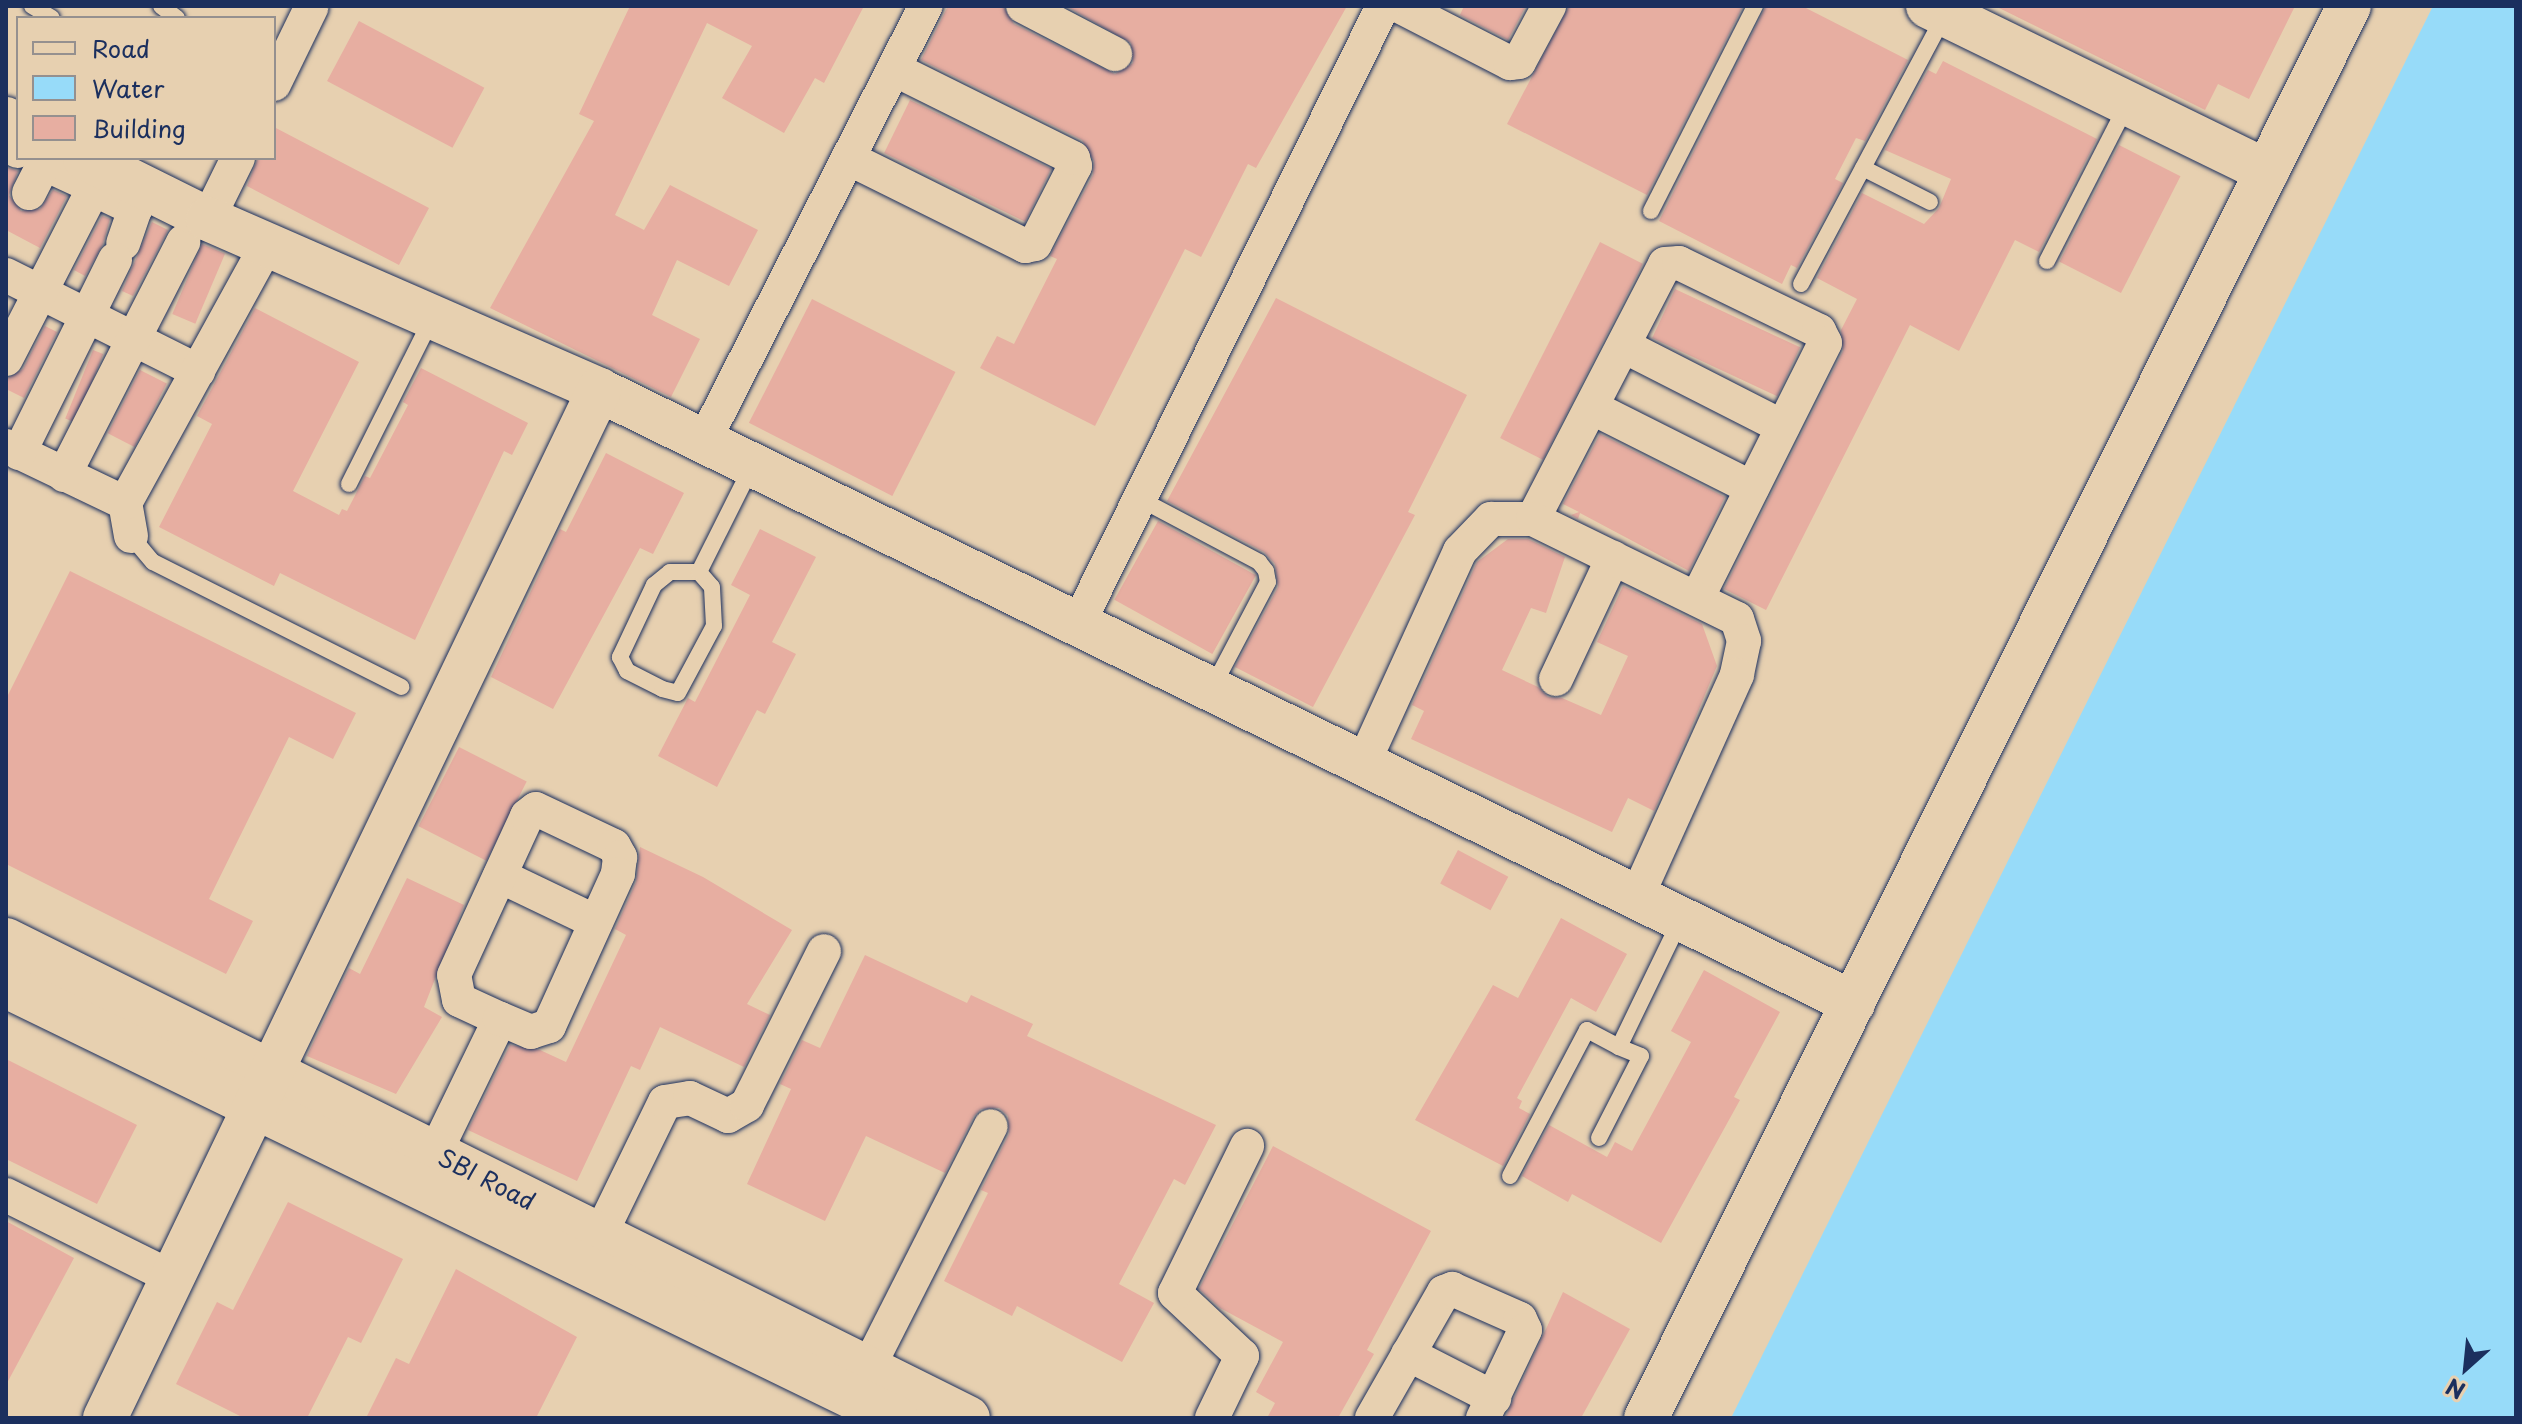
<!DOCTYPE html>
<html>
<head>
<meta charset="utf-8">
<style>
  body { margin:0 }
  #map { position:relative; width:2522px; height:1424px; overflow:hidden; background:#e7d0b0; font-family:"Playpen Sans",sans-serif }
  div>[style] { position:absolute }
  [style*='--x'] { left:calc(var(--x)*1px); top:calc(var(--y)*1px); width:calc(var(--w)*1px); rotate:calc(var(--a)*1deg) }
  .water>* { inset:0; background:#97dbf9 }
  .building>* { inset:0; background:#e7aea1; transform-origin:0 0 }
  .roads { filter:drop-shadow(0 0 2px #1b2f5e) drop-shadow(0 0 2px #1b2f5e) }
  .lane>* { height:16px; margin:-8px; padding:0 8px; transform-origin:8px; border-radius:8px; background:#e7d0b0 }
  .street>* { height:34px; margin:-17px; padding:0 17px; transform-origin:17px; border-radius:17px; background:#e7d0b0 }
  .secondary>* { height:44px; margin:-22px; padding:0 22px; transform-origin:22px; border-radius:22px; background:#e7d0b0 }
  span { translate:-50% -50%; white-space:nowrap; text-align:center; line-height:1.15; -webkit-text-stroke:6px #e7d0b0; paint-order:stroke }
  .street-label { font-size:24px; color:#1b2f5e }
  .frame { position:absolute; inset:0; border:8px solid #1b2f5e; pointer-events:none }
  .legend { position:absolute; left:16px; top:16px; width:260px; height:144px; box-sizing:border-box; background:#e7d0b0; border:2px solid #95908f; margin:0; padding:10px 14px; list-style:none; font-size:24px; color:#1b2f5e }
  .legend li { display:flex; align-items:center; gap:16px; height:40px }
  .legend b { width:40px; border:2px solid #95908f }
  .north { position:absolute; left:2426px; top:1328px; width:80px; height:80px; -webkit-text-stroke:6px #e7d0b0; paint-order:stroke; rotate:207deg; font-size:22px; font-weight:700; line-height:32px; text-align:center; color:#1b2f5e }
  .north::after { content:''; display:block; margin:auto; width:28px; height:36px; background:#1b2f5e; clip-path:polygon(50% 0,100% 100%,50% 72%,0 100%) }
</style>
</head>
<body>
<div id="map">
  <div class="water">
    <div style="clip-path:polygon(2433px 6px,2516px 6px,2516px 1418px,1731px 1418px)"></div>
  </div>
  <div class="building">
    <div style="clip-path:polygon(630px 6px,864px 6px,824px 83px,815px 78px,784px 133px,722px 98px,752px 46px,707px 23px,615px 215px,644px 230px,670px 185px,758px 230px,729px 286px,677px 260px,652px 315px,700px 339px,671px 397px,490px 308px,594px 121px,579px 114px)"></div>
    <div style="clip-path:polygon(948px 6px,1003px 6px,1014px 24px,1115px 74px,1133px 63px,1131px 43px,1066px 6px,1347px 6px,1256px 168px,1248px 164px,1201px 257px,1185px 249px,1095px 426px,980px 368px,997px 336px,1014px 344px,1057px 259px,1050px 256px,1093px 175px,1094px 161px,1082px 140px,921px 60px)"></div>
    <div style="clip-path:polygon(1464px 6px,1526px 6px,1508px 40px,1460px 15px)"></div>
    <div style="clip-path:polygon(1569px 6px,1743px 6px,1647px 195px,1507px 124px)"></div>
    <div style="clip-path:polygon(1766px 6px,1802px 6px,1908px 60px,1865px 141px,1856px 138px,1835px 179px,1843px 183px,1797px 268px,1791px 265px,1782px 284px,1659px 221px)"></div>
    <div style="clip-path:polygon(1995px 6px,2295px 6px,2249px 99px,2218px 84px,2205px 110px)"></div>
    <div style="left:359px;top:21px;width:142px;height:68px;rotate:28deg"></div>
    <div style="clip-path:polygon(1943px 61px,2097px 139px,2039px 252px,2015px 240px,1959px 351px,1910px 325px,1766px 610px,1724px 589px,1843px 351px,1841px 330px,1857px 299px,1817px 278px,1862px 193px,1924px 224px,1939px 208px,1951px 179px,1885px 150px,1928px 70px,1936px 74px)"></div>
    <div style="left:910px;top:100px;width:157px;height:59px;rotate:26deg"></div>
    <div style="clip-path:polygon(274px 127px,429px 208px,399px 265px,247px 186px,258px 158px,274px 158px)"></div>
    <div style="left:2119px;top:145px;width:69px;height:131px;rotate:27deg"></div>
    <div style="clip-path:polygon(6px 167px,18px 171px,9px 195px,21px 211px,40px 209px,53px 190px,67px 196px,40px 248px,6px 230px)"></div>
    <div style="clip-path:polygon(102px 216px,110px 219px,103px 244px,85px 276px,74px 270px)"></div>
    <div style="clip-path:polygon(152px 222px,168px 230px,133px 296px,122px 291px)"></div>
    <div style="left:1600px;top:242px;width:48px;height:220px;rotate:27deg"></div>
    <div style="left:202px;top:244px;width:25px;height:76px;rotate:23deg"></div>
    <div style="left:1675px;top:289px;width:138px;height:54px;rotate:25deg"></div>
    <div style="clip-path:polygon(1276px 298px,1467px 395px,1408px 512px,1415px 515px,1313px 707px,1235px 667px,1278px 587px,1275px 564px,1264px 552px,1167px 501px)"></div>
    <div style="left:812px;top:299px;width:161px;height:139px;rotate:27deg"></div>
    <div style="clip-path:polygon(255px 308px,359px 362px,293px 491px,339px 515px,342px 509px,347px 511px,365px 476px,370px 478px,408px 405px,403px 402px,421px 368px,528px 423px,512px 455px,504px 451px,415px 640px,280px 573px,274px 586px,159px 527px,212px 424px,197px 416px)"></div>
    <div style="clip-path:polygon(45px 326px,57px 332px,24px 398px,6px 389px,6px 379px,23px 369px)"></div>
    <div style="left:93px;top:350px;width:11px;height:74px;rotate:22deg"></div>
    <div style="left:140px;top:370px;width:30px;height:71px;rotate:27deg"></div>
    <div style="clip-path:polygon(1600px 434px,1725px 497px,1689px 571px,1580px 513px,1578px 519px,1571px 515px,1579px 512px,1563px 504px)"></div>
    <div style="clip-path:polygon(606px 453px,684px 493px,653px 554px,640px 548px,553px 709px,491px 677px,560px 529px,566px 532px)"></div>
    <div style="left:1158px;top:521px;width:112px;height:90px;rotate:29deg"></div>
    <div style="clip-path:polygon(760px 529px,816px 557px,772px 642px,796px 654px,765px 714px,757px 710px,717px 787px,658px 756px,688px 698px,695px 702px,750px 595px,731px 585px)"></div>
    <div style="clip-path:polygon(1508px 539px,1528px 539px,1565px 557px,1546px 613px,1531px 608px,1502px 670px,1538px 687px,1548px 697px,1562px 698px,1601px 715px,1628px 656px,1597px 642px,1623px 586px,1702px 624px,1717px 666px,1689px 733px,1654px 811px,1628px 798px,1612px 832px,1411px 739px,1424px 711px,1412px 705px,1477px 562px)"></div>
    <div style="clip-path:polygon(70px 571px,356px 713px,333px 759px,289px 737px,209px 899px,253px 921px,226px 974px,6px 864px,6px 699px)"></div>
    <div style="left:459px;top:747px;width:76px;height:89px;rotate:27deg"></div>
    <div style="clip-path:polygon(640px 847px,703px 877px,792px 930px,747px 1004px,770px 1015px,744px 1067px,660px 1027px,640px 1070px,631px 1066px,577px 1181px,468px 1130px,510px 1045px,540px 1050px,566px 1062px,626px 935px,615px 929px,636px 882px)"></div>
    <div style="left:1458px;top:850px;width:57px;height:38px;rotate:28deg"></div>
    <div style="clip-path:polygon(407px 878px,464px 905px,424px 1007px,442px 1017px,396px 1094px,307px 1056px,349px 968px,360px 974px)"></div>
    <div style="clip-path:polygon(1561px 918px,1627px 954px,1596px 1012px,1571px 998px,1517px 1098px,1522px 1101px,1519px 1108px,1530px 1114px,1503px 1166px,1415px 1120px,1493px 985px,1518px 998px)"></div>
    <div style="clip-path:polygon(865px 955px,967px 1003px,971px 995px,1033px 1024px,1027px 1036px,1216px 1125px,1185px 1185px,1174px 1179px,1119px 1284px,1154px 1303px,1122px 1362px,1017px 1306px,1012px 1316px,944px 1281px,988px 1193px,981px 1190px,1009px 1134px,1008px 1116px,999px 1108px,981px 1109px,974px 1116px,945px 1173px,866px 1136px,825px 1221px,747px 1184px,791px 1089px,780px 1084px,802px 1040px,820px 1048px)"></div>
    <div style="clip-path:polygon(1704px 970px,1780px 1012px,1734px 1097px,1740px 1100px,1661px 1243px,1572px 1194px,1568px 1202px,1522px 1176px,1549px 1125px,1607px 1157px,1615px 1142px,1632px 1151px,1691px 1042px,1671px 1031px)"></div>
    <div style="clip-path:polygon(6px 1059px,137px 1125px,97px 1204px,6px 1159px)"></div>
    <div style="clip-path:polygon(1273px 1146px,1431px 1231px,1367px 1350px,1374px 1354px,1338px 1418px,1267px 1418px,1275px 1403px,1256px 1392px,1283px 1342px,1220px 1308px,1199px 1289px)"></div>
    <div style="clip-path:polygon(288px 1202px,403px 1259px,361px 1343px,348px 1337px,307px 1418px,244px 1418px,176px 1384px,217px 1302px,233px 1310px)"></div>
    <div style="clip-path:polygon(6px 1221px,74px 1258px,6px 1385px)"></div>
    <div style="clip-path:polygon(456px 1269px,577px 1337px,536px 1418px,366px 1418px,396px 1358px,409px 1364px)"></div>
    <div style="clip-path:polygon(1563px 1292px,1630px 1329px,1581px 1418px,1505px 1418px)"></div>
  </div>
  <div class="roads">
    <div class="lane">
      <div style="--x:32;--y:6;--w:23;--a:31"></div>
      <div style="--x:161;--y:6;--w:20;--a:37"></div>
      <div style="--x:1863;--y:168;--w:75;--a:26.9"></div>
      <div style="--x:1651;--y:211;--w:230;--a:-63.1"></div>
      <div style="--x:2047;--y:261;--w:175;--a:-62.9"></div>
      <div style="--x:1801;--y:284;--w:306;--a:-61.9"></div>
      <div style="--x:349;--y:484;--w:186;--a:-63.4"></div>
      <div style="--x:1140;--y:499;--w:135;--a:27.9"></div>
      <div style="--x:1259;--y:562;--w:11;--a:52"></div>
      <div style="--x:1266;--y:571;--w:11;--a:80"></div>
      <div style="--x:1268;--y:582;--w:120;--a:117.8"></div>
      <div style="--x:131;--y:536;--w:34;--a:50"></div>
      <div style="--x:153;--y:562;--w:278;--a:26.7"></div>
      <div style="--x:699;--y:572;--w:29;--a:180"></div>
      <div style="--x:670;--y:572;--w:21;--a:141"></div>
      <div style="--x:654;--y:585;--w:80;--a:115.3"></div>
      <div style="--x:620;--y:657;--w:16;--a:63"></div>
      <div style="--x:627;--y:671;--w:39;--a:27"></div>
      <div style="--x:662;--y:689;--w:16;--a:14"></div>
      <div style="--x:678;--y:693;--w:76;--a:-61.8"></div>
      <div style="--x:714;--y:626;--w:39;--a:-93"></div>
      <div style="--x:712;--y:587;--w:20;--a:-131"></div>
      <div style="--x:699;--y:572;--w:119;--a:-63.4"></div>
      <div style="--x:1599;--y:1138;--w:92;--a:-62.9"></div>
      <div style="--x:1641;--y:1056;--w:24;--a:-158"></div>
      <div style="--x:1619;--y:1047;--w:140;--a:-64.2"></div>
      <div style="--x:1510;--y:1176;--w:165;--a:-62.2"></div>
      <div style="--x:1587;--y:1030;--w:36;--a:28"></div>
    </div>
    <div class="street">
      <div style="--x:1023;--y:6;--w:104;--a:27.6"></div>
      <div style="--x:1399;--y:6;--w:125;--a:27.2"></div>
      <div style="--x:1510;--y:63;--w:9;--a:-6"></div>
      <div style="--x:1519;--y:62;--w:64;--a:-61.8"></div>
      <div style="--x:274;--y:84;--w:85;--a:-64"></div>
      <div style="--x:6;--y:145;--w:13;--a:27"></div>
      <div style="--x:848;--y:158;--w:198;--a:26.4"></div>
      <div style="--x:1025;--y:246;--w:10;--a:-11"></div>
      <div style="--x:1035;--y:244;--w:88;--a:-62.9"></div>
      <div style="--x:1075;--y:166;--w:8;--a:-104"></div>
      <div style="--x:1073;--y:158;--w:200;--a:-153.6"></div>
      <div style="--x:45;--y:164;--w:40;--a:25"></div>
      <div style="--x:93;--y:189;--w:47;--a:25.5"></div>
      <div style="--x:135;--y:209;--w:36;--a:109"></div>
      <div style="--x:29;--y:193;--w:39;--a:-63"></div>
      <div style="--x:208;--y:219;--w:68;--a:-63.8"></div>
      <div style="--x:6;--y:275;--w:215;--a:26.6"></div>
      <div style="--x:1624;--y:346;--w:178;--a:27"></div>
      <div style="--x:6;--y:359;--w:215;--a:-62.8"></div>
      <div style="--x:1593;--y:408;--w:178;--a:26.7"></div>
      <div style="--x:704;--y:441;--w:488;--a:-63"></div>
      <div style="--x:6;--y:446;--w:132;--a:25.6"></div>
      <div style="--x:19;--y:453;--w:216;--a:-63.6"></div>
      <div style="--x:64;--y:475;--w:262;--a:-62.9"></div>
      <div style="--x:1533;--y:519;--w:287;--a:-62.6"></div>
      <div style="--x:1665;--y:264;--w:14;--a:-4"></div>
      <div style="--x:1679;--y:263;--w:156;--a:25.9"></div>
      <div style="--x:1819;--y:331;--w:13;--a:63"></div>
      <div style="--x:1825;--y:343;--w:286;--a:116.6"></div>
      <div style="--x:131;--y:536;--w:34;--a:-100"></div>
      <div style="--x:125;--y:503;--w:294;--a:-61.2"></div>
      <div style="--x:1078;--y:624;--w:689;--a:-63.73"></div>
      <div style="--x:1556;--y:679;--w:134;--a:-64.8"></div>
      <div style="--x:1362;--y:766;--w:236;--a:-65.5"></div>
      <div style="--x:1460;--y:551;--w:45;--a:-45.9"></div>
      <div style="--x:1491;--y:519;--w:42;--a:0"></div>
      <div style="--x:1533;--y:519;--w:227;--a:26.1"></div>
      <div style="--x:1737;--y:619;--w:23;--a:72"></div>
      <div style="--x:1744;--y:641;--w:35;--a:102"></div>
      <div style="--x:1737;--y:675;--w:246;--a:114.3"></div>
      <div style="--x:500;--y:876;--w:106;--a:25.6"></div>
      <div style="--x:435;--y:1153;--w:149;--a:-64.1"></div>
      <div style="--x:500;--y:1019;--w:45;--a:-155.1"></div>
      <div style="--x:459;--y:1000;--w:25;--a:-101"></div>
      <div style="--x:454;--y:975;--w:175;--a:-65.3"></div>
      <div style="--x:527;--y:816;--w:11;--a:-38"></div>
      <div style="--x:536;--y:809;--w:86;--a:25.4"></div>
      <div style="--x:614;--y:846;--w:13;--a:61"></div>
      <div style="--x:620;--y:857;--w:17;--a:97"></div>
      <div style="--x:618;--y:874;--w:167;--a:114.4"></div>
      <div style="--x:549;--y:1026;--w:19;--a:162"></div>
      <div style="--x:531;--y:1032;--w:34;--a:-157"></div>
      <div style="--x:6;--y:1195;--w:186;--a:26.4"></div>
      <div style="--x:600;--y:1235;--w:148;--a:-64"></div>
      <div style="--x:665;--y:1102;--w:25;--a:-9"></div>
      <div style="--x:690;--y:1098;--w:42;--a:25.3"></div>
      <div style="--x:728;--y:1116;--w:22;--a:-30"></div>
      <div style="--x:747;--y:1105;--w:172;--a:-63.4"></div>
      <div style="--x:1408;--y:1354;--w:97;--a:27.1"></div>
      <div style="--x:868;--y:1368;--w:271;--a:-63.1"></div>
      <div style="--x:1212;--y:1418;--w:69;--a:-64.2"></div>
      <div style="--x:1242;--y:1356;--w:92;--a:-136.8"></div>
      <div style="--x:1175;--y:1293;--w:164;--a:-63.9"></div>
      <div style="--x:1372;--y:1418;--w:145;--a:-60.3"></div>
      <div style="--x:1444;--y:1292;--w:9;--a:-21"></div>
      <div style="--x:1452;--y:1289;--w:74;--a:23.8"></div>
      <div style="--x:1520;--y:1319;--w:12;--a:66"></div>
      <div style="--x:1525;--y:1330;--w:98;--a:115.5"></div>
    </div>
    <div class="secondary">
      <div style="--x:1928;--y:6;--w:377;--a:26"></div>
      <div style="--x:6;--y:119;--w:13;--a:27"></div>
      <div style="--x:85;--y:158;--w:137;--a:26.4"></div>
      <div style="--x:208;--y:219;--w:427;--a:23.6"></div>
      <div style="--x:599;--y:390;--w:1396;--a:26.05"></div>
      <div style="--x:6;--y:940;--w:1074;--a:26.42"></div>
      <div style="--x:6;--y:986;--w:989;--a:25.89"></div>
      <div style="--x:105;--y:1418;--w:1141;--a:-64.33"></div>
      <div style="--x:1646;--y:1418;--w:1577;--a:-63.53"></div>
    </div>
  </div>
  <div class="street-label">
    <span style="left:487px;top:1179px;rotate:27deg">SBI Road</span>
  </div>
  <div class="frame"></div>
  <ul class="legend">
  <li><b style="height:10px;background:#e7d0b0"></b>Road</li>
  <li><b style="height:22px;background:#97dbf9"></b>Water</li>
  <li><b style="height:22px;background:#e7aea1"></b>Building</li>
  </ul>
  <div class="north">N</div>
</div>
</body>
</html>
